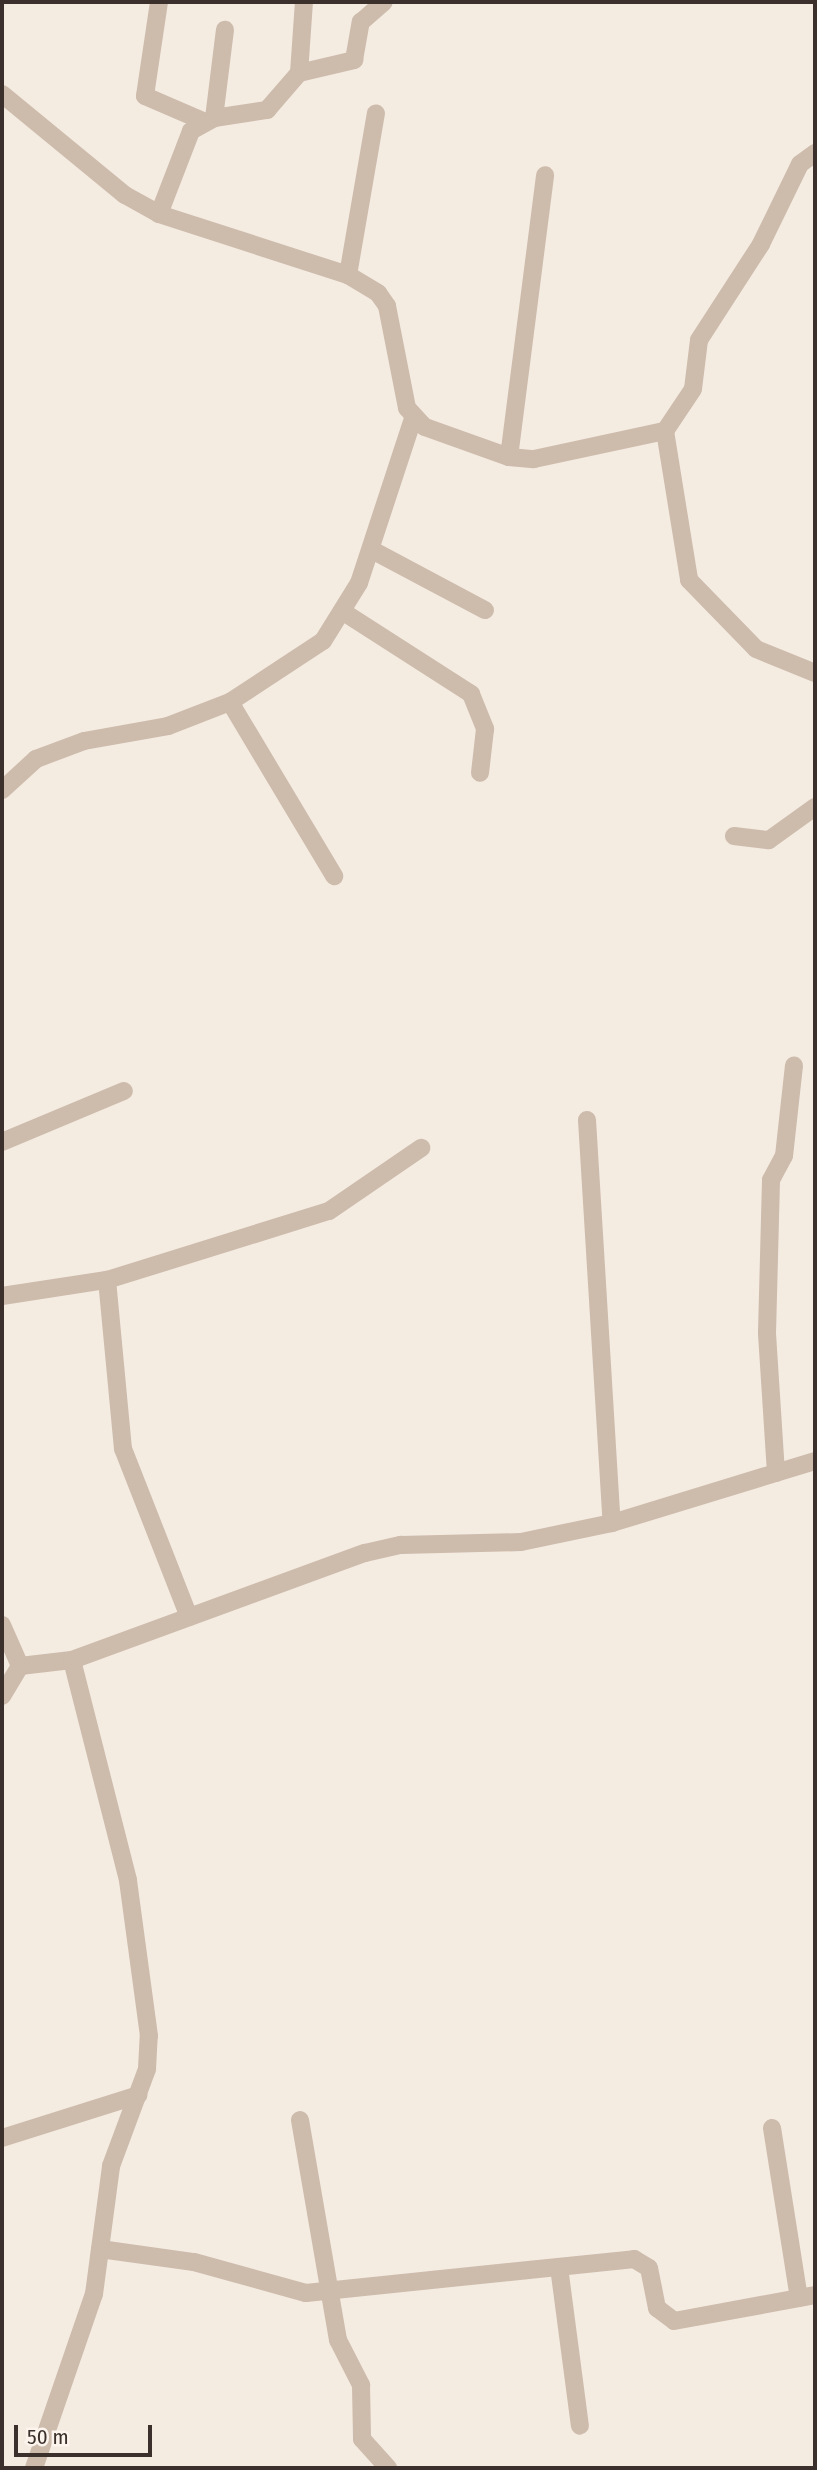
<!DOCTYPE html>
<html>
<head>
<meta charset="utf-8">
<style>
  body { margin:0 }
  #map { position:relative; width:817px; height:2470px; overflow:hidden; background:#f4ebe1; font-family:"Fira Sans Condensed",sans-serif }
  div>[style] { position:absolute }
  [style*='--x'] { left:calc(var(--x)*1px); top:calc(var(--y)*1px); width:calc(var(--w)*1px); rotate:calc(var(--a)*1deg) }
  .minor>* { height:18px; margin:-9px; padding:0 9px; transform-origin:9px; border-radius:9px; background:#cdbbac }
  span { translate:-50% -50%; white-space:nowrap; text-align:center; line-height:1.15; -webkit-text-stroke:6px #fbf5ee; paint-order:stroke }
  .frame { position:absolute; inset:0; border:4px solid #3b302b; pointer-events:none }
  .scale { position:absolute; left:14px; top:2425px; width:138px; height:32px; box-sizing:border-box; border:4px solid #3b302b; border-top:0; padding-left:9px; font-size:21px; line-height:24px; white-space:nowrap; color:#3b302b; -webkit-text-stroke:5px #fbf5ee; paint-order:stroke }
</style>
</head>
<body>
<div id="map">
  <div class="minor">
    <div style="--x:159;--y:2;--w:95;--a:98.5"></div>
    <div style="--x:145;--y:96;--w:65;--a:23.4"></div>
    <div style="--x:299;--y:73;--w:71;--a:-86"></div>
    <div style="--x:2;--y:94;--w:159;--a:39.4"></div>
    <div style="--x:125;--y:195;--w:39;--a:29"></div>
    <div style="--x:159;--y:214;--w:199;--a:17.9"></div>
    <div style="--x:348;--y:275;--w:35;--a:31"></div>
    <div style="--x:378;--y:293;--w:16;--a:55"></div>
    <div style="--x:387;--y:306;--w:104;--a:78.9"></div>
    <div style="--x:407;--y:408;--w:26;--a:47"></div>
    <div style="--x:425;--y:427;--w:89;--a:19.7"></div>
    <div style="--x:509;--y:457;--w:25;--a:5"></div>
    <div style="--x:534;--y:459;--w:134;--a:-12.1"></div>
    <div style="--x:665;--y:431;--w:151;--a:80.8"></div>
    <div style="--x:689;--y:580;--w:96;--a:45.8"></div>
    <div style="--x:756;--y:649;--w:64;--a:22.1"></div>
    <div style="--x:214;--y:118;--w:89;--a:-82.9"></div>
    <div style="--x:159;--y:214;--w:89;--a:-68.9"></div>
    <div style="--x:191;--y:131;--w:26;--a:-29"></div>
    <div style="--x:214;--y:118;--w:54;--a:-8.6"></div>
    <div style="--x:267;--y:110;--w:49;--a:-49.1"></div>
    <div style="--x:299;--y:73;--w:57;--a:-13.3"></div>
    <div style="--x:354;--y:60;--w:39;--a:-80"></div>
    <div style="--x:361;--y:22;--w:30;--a:-41"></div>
    <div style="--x:348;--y:275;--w:164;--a:-80.2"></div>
    <div style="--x:665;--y:431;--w:50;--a:-56.3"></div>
    <div style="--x:693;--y:389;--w:49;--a:-83"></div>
    <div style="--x:699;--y:340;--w:114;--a:-57.1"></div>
    <div style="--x:761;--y:244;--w:89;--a:-64"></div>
    <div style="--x:800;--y:164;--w:19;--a:-36"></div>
    <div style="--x:509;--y:457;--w:284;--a:-82.7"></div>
    <div style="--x:372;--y:550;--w:128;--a:28"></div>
    <div style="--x:345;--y:613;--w:150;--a:32.7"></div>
    <div style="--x:471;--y:694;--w:38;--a:68"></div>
    <div style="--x:485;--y:729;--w:44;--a:96.5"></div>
    <div style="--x:230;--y:702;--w:203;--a:59.1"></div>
    <div style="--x:2;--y:790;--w:46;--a:-42.4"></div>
    <div style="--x:36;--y:759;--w:51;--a:-20.6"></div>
    <div style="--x:84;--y:741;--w:85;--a:-10.1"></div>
    <div style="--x:168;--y:726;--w:66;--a:-21.2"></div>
    <div style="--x:230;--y:702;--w:111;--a:-33.3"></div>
    <div style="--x:323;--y:641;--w:68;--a:-58.2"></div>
    <div style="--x:359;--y:583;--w:173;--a:-71.8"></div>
    <div style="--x:734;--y:836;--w:35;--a:7"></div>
    <div style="--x:769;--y:840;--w:57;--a:-35.7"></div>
    <div style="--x:587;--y:1120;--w:404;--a:86.5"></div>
    <div style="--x:2;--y:1142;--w:132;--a:-22.7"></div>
    <div style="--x:2;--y:1296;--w:106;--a:-8.7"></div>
    <div style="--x:776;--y:1473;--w:140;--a:-93.7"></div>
    <div style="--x:767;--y:1333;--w:153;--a:-88.5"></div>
    <div style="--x:771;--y:1180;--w:27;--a:-62"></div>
    <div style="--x:784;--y:1156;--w:91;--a:-83.7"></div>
    <div style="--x:189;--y:1617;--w:180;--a:-111.4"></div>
    <div style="--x:123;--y:1449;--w:170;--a:-95.4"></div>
    <div style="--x:107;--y:1280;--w:232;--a:-17.3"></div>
    <div style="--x:329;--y:1211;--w:112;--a:-34.4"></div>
    <div style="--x:2;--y:1625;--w:45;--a:66.3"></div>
    <div style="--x:20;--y:1666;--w:52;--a:-6.6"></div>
    <div style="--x:2;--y:1696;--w:35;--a:-59"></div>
    <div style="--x:300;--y:2120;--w:223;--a:80.2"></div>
    <div style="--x:338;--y:2340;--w:51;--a:62.9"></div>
    <div style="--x:361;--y:2385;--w:54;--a:88.9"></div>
    <div style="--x:362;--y:2439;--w:39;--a:48"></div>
    <div style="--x:772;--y:2128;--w:172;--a:81"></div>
    <div style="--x:2;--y:2138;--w:143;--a:-17.5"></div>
    <div style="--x:100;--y:2249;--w:95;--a:7.9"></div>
    <div style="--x:194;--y:2262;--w:116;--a:15.5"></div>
    <div style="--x:306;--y:2293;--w:330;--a:-5.9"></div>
    <div style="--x:634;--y:2259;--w:17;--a:31"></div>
    <div style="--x:649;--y:2268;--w:41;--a:78.7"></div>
    <div style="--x:657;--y:2308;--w:21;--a:37"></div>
    <div style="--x:674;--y:2321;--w:143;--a:-10.4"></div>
    <div style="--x:559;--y:2267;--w:160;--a:82.5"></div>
    <div style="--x:34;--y:2468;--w:184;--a:-71"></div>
    <div style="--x:94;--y:2294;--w:129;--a:-82.4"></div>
    <div style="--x:111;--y:2166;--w:103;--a:-69.6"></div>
    <div style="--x:147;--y:2069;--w:33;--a:-87"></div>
    <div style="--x:149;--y:2036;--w:157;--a:-97.7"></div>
    <div style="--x:128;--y:1880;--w:227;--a:-104.3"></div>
    <div style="--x:72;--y:1660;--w:312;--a:-20.1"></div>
    <div style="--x:365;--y:1553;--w:37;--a:-13"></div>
    <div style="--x:401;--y:1545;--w:120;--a:-1.4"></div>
    <div style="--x:521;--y:1542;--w:93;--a:-11.8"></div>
    <div style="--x:612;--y:1523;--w:212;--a:-17"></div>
  </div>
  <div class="frame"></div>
  <div class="scale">50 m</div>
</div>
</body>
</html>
